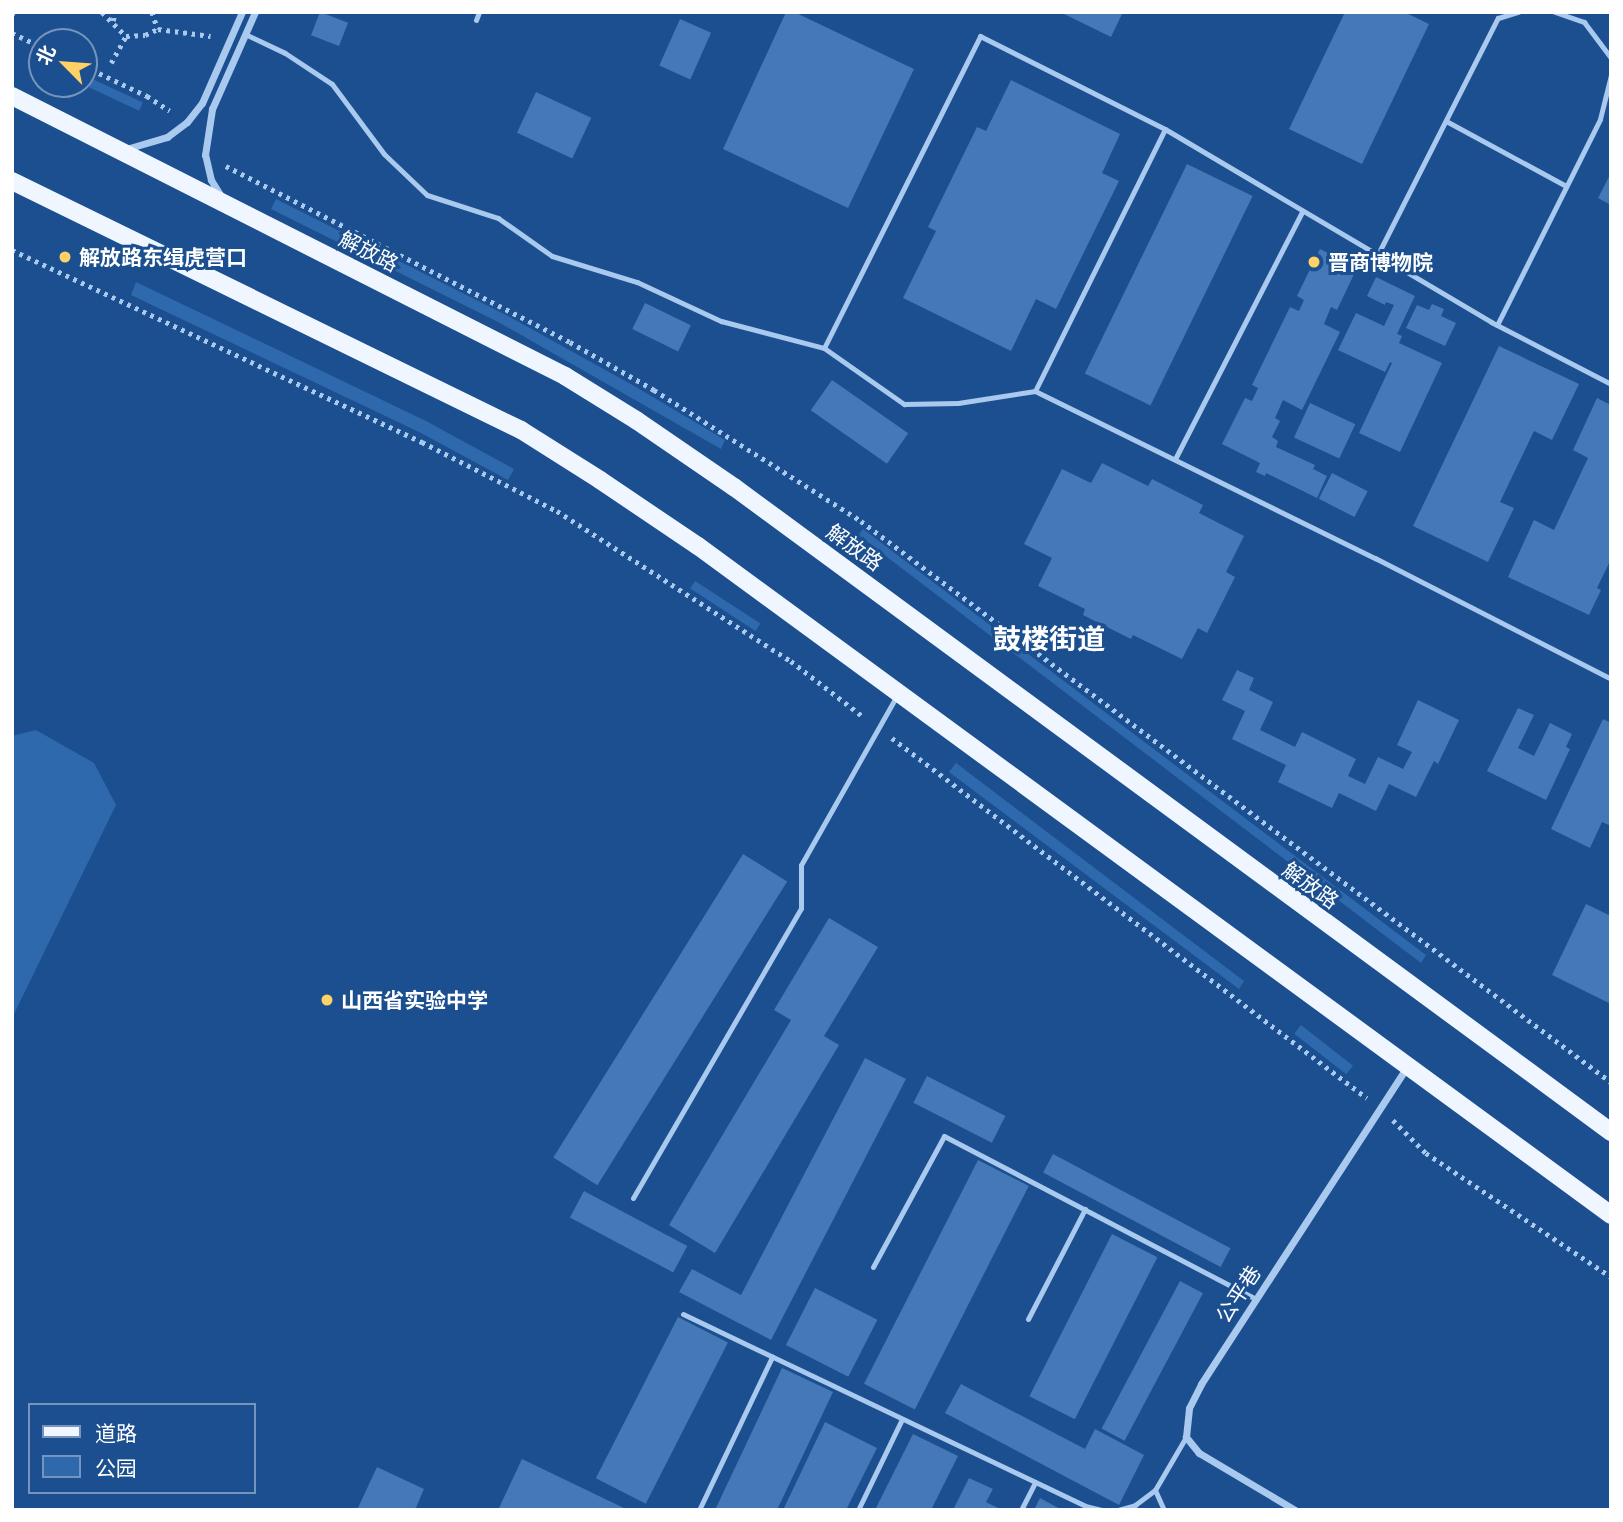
<!DOCTYPE html>
<html>
<head>
<meta charset="utf-8">
<style>
  body { margin:0 }
  #map { position:relative; width:1623px; height:1522px; overflow:hidden; background:#1b4f8f; font-family:Commissioner,"Noto Sans SC",sans-serif }
  div>[style] { position:absolute }
  [style*='--x'] { left:calc(var(--x)*1px); top:calc(var(--y)*1px); width:calc(var(--w)*1px); rotate:calc(var(--a)*1deg) }
  .green>* { inset:0; background:#2e69ad; transform-origin:0 0 }
  .building>* { inset:0; background:#4478b7; transform-origin:0 0 }
  .path>* { height:4.5px; margin-top:-2.25px; transform-origin:0; background:repeating-linear-gradient(90deg,#a9c9ee 0 3.5px,transparent 0 8.5px) }
  .service>* { height:5px; margin:-2.5px; padding:0 2.5px; transform-origin:2.5px; border-radius:2.5px; background:#a9c9ee }
  .minor>* { height:7px; margin:-3.5px; padding:0 3.5px; transform-origin:3.5px; border-radius:3.5px; background:#a9c9ee }
  .primary>* { height:18px; margin:-9px; padding:0 9px; transform-origin:9px; border-radius:9px; background:#f0f6ff }
  .dots>* { width:19px; height:19px; translate:-50% -50%; box-sizing:border-box; border:4px solid #1b4f8f; border-radius:50% }
  span { translate:-50% -50%; white-space:nowrap; text-align:center; line-height:1.15; -webkit-text-stroke:6px #1b4f8f; paint-order:stroke }
  .street-label { font-size:21px; color:#fff }
  .poi-label { font-size:21px; color:#fff; font-weight:700 }
  .left { translate:0 -50%; text-align:left }
  .district-label { font-size:28px; color:#fff; font-weight:700 }
  .frame { position:absolute; inset:0; border:14px solid #fff; pointer-events:none }
  .legend { position:absolute; left:28px; top:1403px; width:228px; height:91px; box-sizing:border-box; background:#1b4f8f; border:2px solid #7695bc; margin:0; padding:9px 12px; list-style:none; font-size:21px; color:#fff }
  .legend li { display:flex; align-items:center; gap:14px; height:35px }
  .legend b { width:35px; border:2px solid #7695bc }
  .north { position:absolute; left:28px; top:28px; width:70px; height:70px; box-sizing:border-box; background:#1b4f8f; border:2px solid #7695bc; border-radius:50%; rotate:295deg; font-size:19px; font-weight:700; line-height:28px; text-align:center; color:#fff }
  .north::after { content:''; display:block; margin:auto; width:24px; height:32px; background:#ffd166; clip-path:polygon(50% 0,100% 100%,50% 72%,0 100%) }
</style>
</head>
<body>
<div id="map">
  <div class="green">
    <div style="left:84px;top:75px;width:65px;height:9px;rotate:25deg"></div>
    <div style="clip-path:polygon(276px 199px,506px 315px,636px 387px,725px 440px,721px 449px,500px 323px,271px 209px)"></div>
    <div style="clip-path:polygon(136px 282px,426px 421px,514px 469px,508px 480px,421px 433px,131px 295px)"></div>
    <div style="clip-path:polygon(863px 529px,1426px 955px,1421px 963px,858px 535px)"></div>
    <div style="left:695px;top:581px;width:78px;height:9px;rotate:33deg"></div>
    <div style="clip-path:polygon(36px 730px,94px 763px,116px 805px,12px 1018px,12px 736px)"></div>
    <div style="clip-path:polygon(956px 763px,1244px 981px,1239px 989px,949px 772px)"></div>
    <div style="left:1301px;top:1025px;width:66px;height:11px;rotate:38deg"></div>
  </div>
  <div class="building">
    <div style="left:320px;top:12px;width:30px;height:25px;rotate:21deg"></div>
    <div style="clip-path:polygon(786px 12px,794px 12px,914px 69px,848px 208px,723px 149px)"></div>
    <div style="clip-path:polygon(1060px 12px,1123px 12px,1111px 37px)"></div>
    <div style="clip-path:polygon(1345px 12px,1404px 12px,1429px 24px,1362px 164px,1289px 129px)"></div>
    <div style="left:680px;top:19px;width:34px;height:51px;rotate:24deg"></div>
    <div style="clip-path:polygon(1011px 80px,1120px 134px,1102px 173px,1119px 181px,1056px 309px,1036px 299px,1011px 351px,903px 298px,936px 231px,928px 227px,977px 127px,986px 131px)"></div>
    <div style="left:536px;top:92px;width:61px;height:45px;rotate:25deg"></div>
    <div style="left:1187px;top:164px;width:73px;height:233px;rotate:26deg"></div>
    <div style="clip-path:polygon(1611px 173px,1611px 205px,1598px 198px)"></div>
    <div style="clip-path:polygon(1320px 249px,1357px 268px,1337px 310px,1331px 307px,1324px 324px,1340px 332px,1302px 410px,1283px 400px,1275px 418px,1280px 421px,1272px 437px,1278px 441px,1276px 447px,1315px 465px,1313px 469px,1327px 476px,1317px 498px,1266px 473px,1265px 476px,1256px 472px,1260px 463px,1222px 444px,1245px 398px,1252px 401px,1258px 388px,1252px 385px,1290px 307px,1299px 311px,1304px 300px,1297px 296px)"></div>
    <div style="clip-path:polygon(1376px 277px,1415px 296px,1397px 334px,1402px 336px,1399px 343px,1442px 363px,1400px 452px,1359px 433px,1392px 363px,1390px 362px,1385px 372px,1338px 350px,1356px 313px,1384px 326px,1394px 305px,1386px 302px,1385px 305px,1367px 296px)"></div>
    <div style="left:645px;top:303px;width:51px;height:29px;rotate:26deg"></div>
    <div style="clip-path:polygon(1432px 304px,1444px 309px,1441px 316px,1456px 323px,1445px 346px,1406px 328px,1417px 305px,1429px 310px)"></div>
    <div style="clip-path:polygon(1499px 346px,1579px 384px,1552px 440px,1534px 431px,1500px 502px,1514px 508px,1488px 562px,1413px 526px)"></div>
    <div style="left:832px;top:380px;width:93px;height:37px;rotate:35deg"></div>
    <div style="clip-path:polygon(1597px 398px,1611px 405px,1611px 559px,1597px 588px,1601px 590px,1589px 615px,1508px 577px,1534px 520px,1554px 530px,1588px 458px,1573px 450px)"></div>
    <div style="left:1310px;top:403px;width:50px;height:38px;rotate:25deg"></div>
    <div style="clip-path:polygon(1102px 463px,1148px 486px,1152px 479px,1203px 505px,1199px 513px,1244px 536px,1226px 572px,1235px 577px,1207px 633px,1198px 628px,1182px 659px,1133px 635px,1131px 639px,1083px 615px,1085px 609px,1038px 586px,1052px 558px,1024px 544px,1062px 469px,1091px 483px)"></div>
    <div style="left:1332px;top:473px;width:40px;height:29px;rotate:27deg"></div>
    <div style="clip-path:polygon(1237px 670px,1254px 678px,1249px 690px,1273px 702px,1260px 730px,1295px 747px,1302px 732px,1356px 759px,1348px 776px,1365px 784px,1378px 757px,1403px 769px,1412px 752px,1397px 745px,1418px 700px,1459px 720px,1438px 764px,1434px 761px,1416px 797px,1389px 784px,1376px 811px,1339px 793px,1332px 808px,1278px 782px,1286px 765px,1232px 739px,1245px 711px,1222px 700px)"></div>
    <div style="clip-path:polygon(1518px 708px,1534px 715px,1518px 748px,1534px 756px,1550px 723px,1572px 734px,1566px 747px,1570px 749px,1546px 800px,1487px 771px)"></div>
    <div style="clip-path:polygon(1603px 719px,1611px 723px,1611px 826px,1602px 822px,1590px 848px,1551px 829px)"></div>
    <div style="left:743px;top:854px;width:52px;height:358px;rotate:32deg"></div>
    <div style="clip-path:polygon(1586px 904px,1611px 916px,1611px 1004px,1552px 975px)"></div>
    <div style="clip-path:polygon(829px 918px,878px 947px,824px 1036px,839px 1045px,715px 1253px,669px 1225px,791px 1020px,774px 1010px)"></div>
    <div style="clip-path:polygon(865px 1058px,906px 1079px,771px 1340px,679px 1292px,692px 1269px,741px 1295px)"></div>
    <div style="left:927px;top:1076px;width:88px;height:30px;rotate:27deg"></div>
    <div style="left:1053px;top:1154px;width:201px;height:21px;rotate:28deg"></div>
    <div style="left:978px;top:1160px;width:57px;height:251px;rotate:27deg"></div>
    <div style="left:584px;top:1191px;width:117px;height:30px;rotate:28deg"></div>
    <div style="left:1112px;top:1234px;width:51px;height:182px;rotate:27deg"></div>
    <div style="left:1180px;top:1281px;width:26px;height:167px;rotate:28deg"></div>
    <div style="left:815px;top:1288px;width:70px;height:64px;rotate:27deg"></div>
    <div style="left:678px;top:1317px;width:56px;height:181px;rotate:27deg"></div>
    <div style="clip-path:polygon(782px 1368px,833px 1392px,777px 1510px,715px 1510px)"></div>
    <div style="clip-path:polygon(961px 1384px,1085px 1449px,1095px 1429px,1144px 1455px,1119px 1505px,945px 1413px)"></div>
    <div style="clip-path:polygon(825px 1422px,877px 1448px,846px 1510px,783px 1510px)"></div>
    <div style="clip-path:polygon(913px 1434px,958px 1456px,931px 1510px,875px 1510px)"></div>
    <div style="clip-path:polygon(522px 1459px,628px 1510px,498px 1510px)"></div>
    <div style="clip-path:polygon(377px 1467px,424px 1489px,415px 1510px,357px 1510px)"></div>
    <div style="clip-path:polygon(969px 1478px,993px 1489px,986px 1502px,1002px 1510px,953px 1510px)"></div>
    <div style="clip-path:polygon(1040px 1498px,1062px 1510px,1034px 1510px)"></div>
  </div>
  <div class="path">
    <div style="--x:102;--y:12;--w:34;--a:45"></div>
    <div style="--x:126;--y:36;--w:19;--a:-3"></div>
    <div style="--x:145;--y:35;--w:14;--a:-25"></div>
    <div style="--x:158;--y:29;--w:53;--a:7.5"></div>
    <div style="--x:152;--y:12;--w:18;--a:71"></div>
    <div style="--x:12;--y:15;--w:3;--a:-72"></div>
    <div style="--x:113;--y:21;--w:9;--a:-77"></div>
    <div style="--x:12;--y:33;--w:33;--a:25"></div>
    <div style="--x:111;--y:63;--w:31;--a:-61"></div>
    <div style="--x:84;--y:66;--w:70;--a:25.5"></div>
    <div style="--x:147;--y:96;--w:27;--a:33"></div>
    <div style="--x:226;--y:166;--w:386;--a:27.1"></div>
    <div style="--x:570;--y:342;--w:97;--a:29.7"></div>
    <div style="--x:654;--y:390;--w:245;--a:32.3"></div>
    <div style="--x:861;--y:521;--w:937;--a:36.8"></div>
    <div style="--x:12;--y:250;--w:453;--a:25.1"></div>
    <div style="--x:422;--y:442;--w:152;--a:27.1"></div>
    <div style="--x:557;--y:511;--w:278;--a:32.7"></div>
    <div style="--x:791;--y:661;--w:93;--a:37.6"></div>
    <div style="--x:892;--y:738;--w:596;--a:37.16"></div>
    <div style="--x:1393;--y:1120;--w:47;--a:45"></div>
    <div style="--x:1426;--y:1153;--w:223;--a:33.8"></div>
  </div>
  <div class="service">
    <div style="--x:1555;--y:12;--w:31;--a:19"></div>
    <div style="--x:1584;--y:22;--w:45;--a:53.1"></div>
    <div style="--x:476;--y:20;--w:9;--a:-69"></div>
    <div style="--x:245;--y:34;--w:44;--a:25.4"></div>
    <div style="--x:285;--y:53;--w:56;--a:33.4"></div>
    <div style="--x:332;--y:84;--w:87;--a:53.4"></div>
    <div style="--x:384;--y:154;--w:59;--a:43.6"></div>
    <div style="--x:427;--y:195;--w:75;--a:17.9"></div>
    <div style="--x:498;--y:218;--w:66;--a:35.1"></div>
    <div style="--x:552;--y:256;--w:89;--a:17"></div>
    <div style="--x:637;--y:282;--w:93;--a:24.9"></div>
    <div style="--x:721;--y:321;--w:106;--a:14.7"></div>
    <div style="--x:824;--y:348;--w:98;--a:35"></div>
    <div style="--x:904;--y:404;--w:54;--a:-1.1"></div>
    <div style="--x:958;--y:403;--w:78;--a:-8.9"></div>
    <div style="--x:1035;--y:391;--w:379;--a:26.2"></div>
    <div style="--x:1375;--y:558;--w:265;--a:27.1"></div>
    <div style="--x:1446;--y:121;--w:136;--a:28.4"></div>
    <div style="--x:1377;--y:256;--w:267;--a:-63.1"></div>
    <div style="--x:1498;--y:18;--w:21;--a:-17"></div>
    <div style="--x:1497;--y:325;--w:230;--a:-63.4"></div>
    <div style="--x:1600;--y:119;--w:45;--a:-76"></div>
    <div style="--x:824;--y:348;--w:349;--a:-63.4"></div>
    <div style="--x:980;--y:36;--w:207;--a:26.7"></div>
    <div style="--x:1165;--y:129;--w:379;--a:30.6"></div>
    <div style="--x:1491;--y:322;--w:135;--a:27.3"></div>
    <div style="--x:1035;--y:391;--w:292;--a:-63.6"></div>
    <div style="--x:1175;--y:459;--w:278;--a:-62.8"></div>
    <div style="--x:633;--y:1198;--w:335;--a:-59.9"></div>
    <div style="--x:801;--y:908;--w:43;--a:-90"></div>
    <div style="--x:801;--y:865;--w:193;--a:-60.5"></div>
    <div style="--x:873;--y:1267;--w:149;--a:-61.5"></div>
    <div style="--x:944;--y:1136;--w:352;--a:27.6"></div>
    <div style="--x:683;--y:1314;--w:445;--a:25.5"></div>
    <div style="--x:1085;--y:1506;--w:17;--a:13"></div>
    <div style="--x:1028;--y:1319;--w:124;--a:-62.6"></div>
    <div style="--x:1155;--y:1490;--w:22;--a:66"></div>
    <div style="--x:699;--y:1510;--w:170;--a:-64.5"></div>
    <div style="--x:858;--y:1510;--w:101;--a:-64.2"></div>
    <div style="--x:1021;--y:1510;--w:31;--a:-63"></div>
    <div style="--x:1118;--y:1510;--w:18;--a:-16"></div>
    <div style="--x:1135;--y:1505;--w:25;--a:-37"></div>
    <div style="--x:1155;--y:1490;--w:61;--a:-59.7"></div>
  </div>
  <div class="minor">
    <div style="--x:126;--y:149;--w:43;--a:-16.3"></div>
    <div style="--x:167;--y:137;--w:25;--a:-37"></div>
    <div style="--x:187;--y:122;--w:24;--a:-52"></div>
    <div style="--x:202;--y:103;--w:99;--a:-66.3"></div>
    <div style="--x:221;--y:196;--w:19;--a:-122"></div>
    <div style="--x:211;--y:180;--w:26;--a:-103"></div>
    <div style="--x:205;--y:155;--w:47;--a:-81.3"></div>
    <div style="--x:212;--y:109;--w:106;--a:-66.1"></div>
    <div style="--x:1295;--y:1510;--w:112;--a:-149.3"></div>
    <div style="--x:1199;--y:1453;--w:21;--a:-129"></div>
    <div style="--x:1186;--y:1437;--w:29;--a:-84"></div>
    <div style="--x:1189;--y:1408;--w:27;--a:-63"></div>
    <div style="--x:1201;--y:1384;--w:378;--a:-57"></div>
  </div>
  <div class="primary">
    <div style="--x:12;--y:96;--w:620;--a:26.85"></div>
    <div style="--x:565;--y:376;--w:84;--a:31.8"></div>
    <div style="--x:636;--y:420;--w:119;--a:34.4"></div>
    <div style="--x:734;--y:487;--w:1089;--a:36.33"></div>
    <div style="--x:12;--y:181;--w:567;--a:26.07"></div>
    <div style="--x:521;--y:430;--w:93;--a:32.3"></div>
    <div style="--x:600;--y:480;--w:118;--a:34"></div>
    <div style="--x:698;--y:546;--w:1132;--a:36.23"></div>
  </div>
  <div class="dots">
    <div style="left:65px;top:257px;background:#ffd166"></div>
    <div style="left:1314px;top:262px;background:#ffd166"></div>
    <div style="left:327px;top:1000px;background:#ffd166"></div>
  </div>
  <div class="street-label">
    <span style="left:369px;top:251px;rotate:27deg">解放路</span>
    <span style="left:855px;top:547px;rotate:36deg">解放路</span>
    <span style="left:1311px;top:885px;rotate:36deg">解放路</span>
    <span style="left:1238px;top:1294px;rotate:-57deg">公平巷</span>
  </div>
  <div class="poi-label">
    <span class="left" style="left:79px;top:257px">解放路东缉虎营口</span>
    <span class="left" style="left:1328px;top:262px">晋商博物院</span>
    <span class="left" style="left:341px;top:1000px">山西省实验中学</span>
  </div>
  <div class="district-label">
    <span style="left:1049px;top:638px">鼓楼街道</span>
  </div>
  <div class="frame"></div>
  <ul class="legend">
  <li><b style="height:9px;background:#f0f6ff"></b>道路</li>
  <li><b style="height:19px;background:#2e69ad"></b>公园</li>
  </ul>
  <div class="north">北</div>
</div>
</body>
</html>
